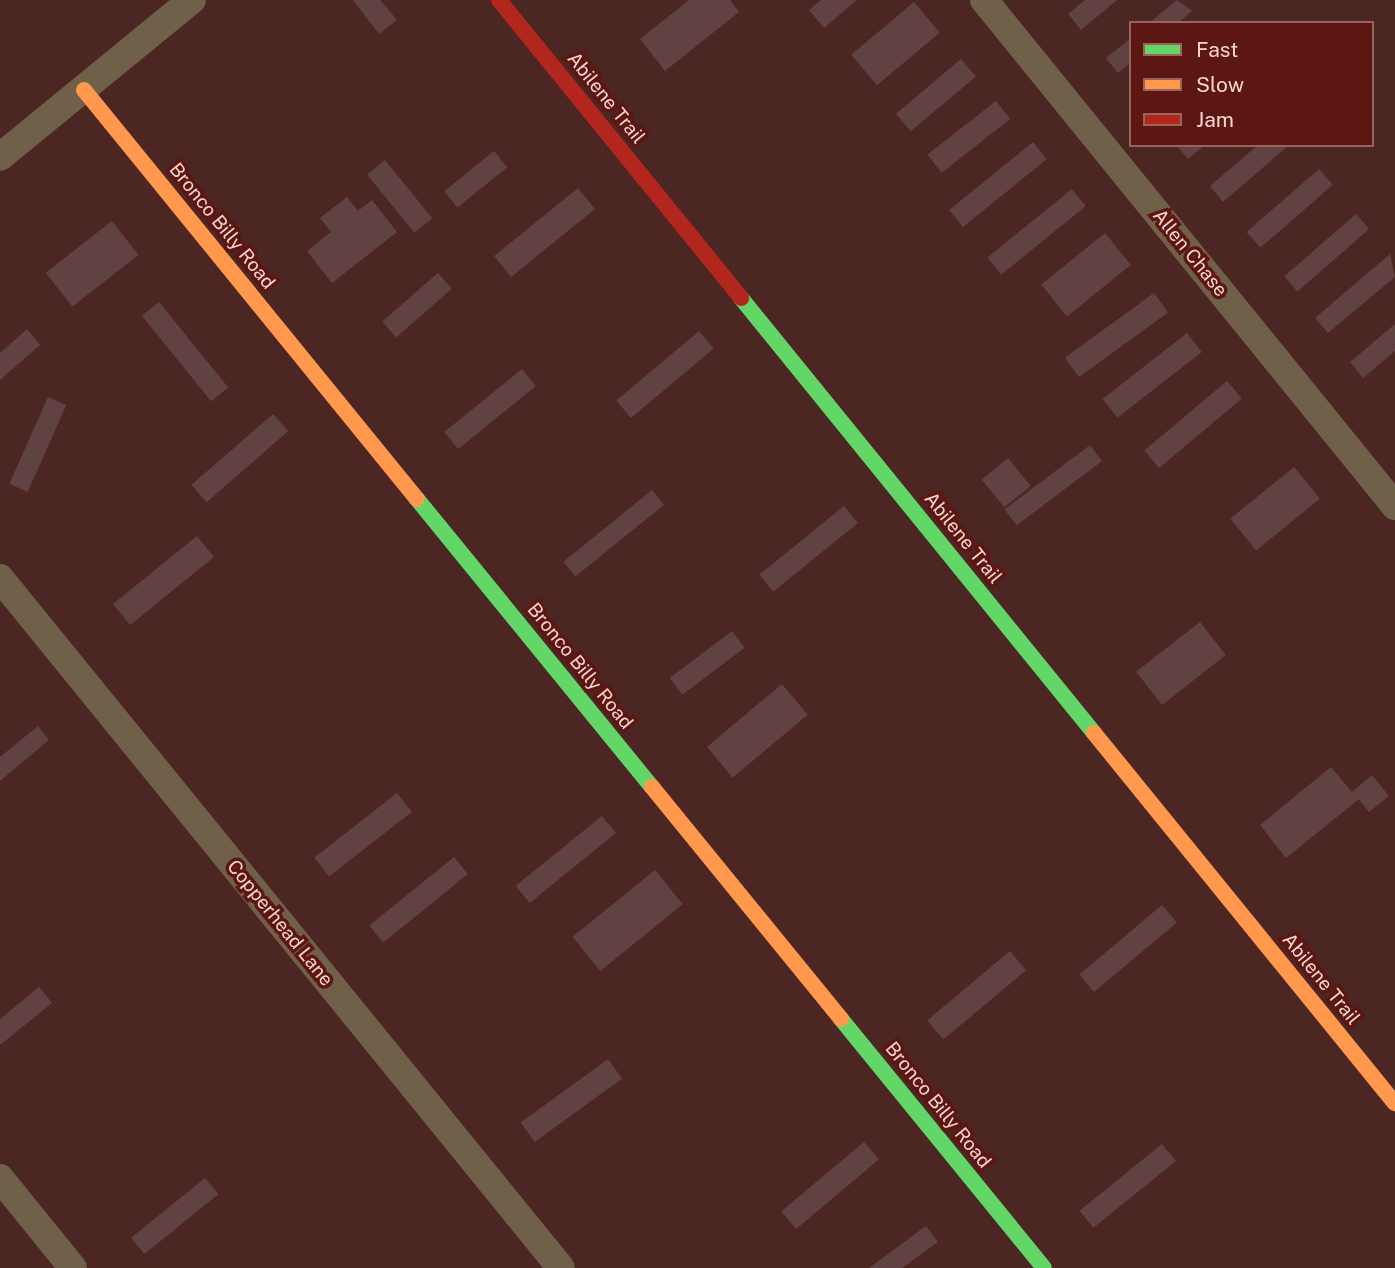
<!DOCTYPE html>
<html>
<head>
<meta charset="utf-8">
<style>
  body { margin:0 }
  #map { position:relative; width:1395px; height:1268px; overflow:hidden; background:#4c2623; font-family:"Public Sans",sans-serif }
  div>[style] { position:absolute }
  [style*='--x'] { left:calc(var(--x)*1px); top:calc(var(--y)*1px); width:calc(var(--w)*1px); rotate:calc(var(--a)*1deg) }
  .building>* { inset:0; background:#614243; transform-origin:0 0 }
  .street>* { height:28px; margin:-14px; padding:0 14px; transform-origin:14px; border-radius:14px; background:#706049 }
  .fast>* { height:16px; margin:-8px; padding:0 8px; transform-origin:8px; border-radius:8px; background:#63d668 }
  .slow>* { height:16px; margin:-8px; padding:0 8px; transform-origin:8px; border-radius:8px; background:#ff974d }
  .jam>* { height:16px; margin:-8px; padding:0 8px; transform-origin:8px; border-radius:8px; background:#b3261e }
  span { translate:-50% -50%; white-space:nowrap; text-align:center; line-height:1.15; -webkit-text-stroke:7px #5d1712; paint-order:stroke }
  .street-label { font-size:19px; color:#f9d5d0 }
  .legend { position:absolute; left:1129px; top:21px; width:245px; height:126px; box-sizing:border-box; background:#5d1712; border:2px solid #9b635e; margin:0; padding:9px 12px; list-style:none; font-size:21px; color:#f9d5d0 }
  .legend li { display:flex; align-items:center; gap:14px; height:35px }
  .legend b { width:35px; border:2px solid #9b635e }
</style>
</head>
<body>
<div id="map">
  <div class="building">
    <div style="clip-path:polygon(353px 0,380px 0,397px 20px,379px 34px)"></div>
    <div style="clip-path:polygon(689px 0,730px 0,739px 12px,665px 71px,640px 39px)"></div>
    <div style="clip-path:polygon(821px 0,857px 0,824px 28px,809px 10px)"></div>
    <div style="clip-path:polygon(1085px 0,1117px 0,1081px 30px,1068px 14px)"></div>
    <div style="clip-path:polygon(1177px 0,1192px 11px,1178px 23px,1149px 23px)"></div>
    <div style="left:914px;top:2px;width:40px;height:82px;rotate:50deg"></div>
    <div style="clip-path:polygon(1131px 38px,1131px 62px,1118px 73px,1106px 58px)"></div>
    <div style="left:961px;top:59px;width:23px;height:85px;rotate:50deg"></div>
    <div style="left:996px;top:101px;width:23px;height:87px;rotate:52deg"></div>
    <div style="left:1033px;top:142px;width:22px;height:108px;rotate:51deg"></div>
    <div style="clip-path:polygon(1176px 145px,1205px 145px,1188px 159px)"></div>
    <div style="clip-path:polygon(1258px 145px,1289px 145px,1223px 202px,1210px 186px)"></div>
    <div style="left:494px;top:151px;width:21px;height:64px;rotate:51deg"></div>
    <div style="left:385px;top:160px;width:75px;height:23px;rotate:51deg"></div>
    <div style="left:1319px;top:169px;width:21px;height:96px;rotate:49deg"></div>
    <div style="left:578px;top:188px;width:27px;height:108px;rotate:51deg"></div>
    <div style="left:1072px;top:189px;width:22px;height:109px;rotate:51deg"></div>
    <div style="clip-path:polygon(347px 197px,358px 211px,372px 200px,397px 232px,332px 283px,307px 251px,331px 232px,320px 218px)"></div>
    <div style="left:1356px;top:214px;width:20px;height:95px;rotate:49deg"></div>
    <div style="left:112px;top:221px;width:43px;height:84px;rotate:52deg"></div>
    <div style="left:1105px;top:233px;width:41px;height:82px;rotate:51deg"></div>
    <div style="clip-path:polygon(1390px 254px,1395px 277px,1328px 333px,1315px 318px)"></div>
    <div style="left:438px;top:273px;width:21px;height:74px;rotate:49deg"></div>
    <div style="left:1154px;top:293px;width:24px;height:110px;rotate:54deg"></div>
    <div style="left:159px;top:302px;width:110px;height:22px;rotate:51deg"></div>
    <div style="clip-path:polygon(1395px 324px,1395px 351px,1363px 378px,1350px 362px)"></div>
    <div style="clip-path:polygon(27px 329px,40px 345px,0 380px,0 353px)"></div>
    <div style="left:699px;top:331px;width:23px;height:108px;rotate:50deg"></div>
    <div style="left:1187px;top:333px;width:24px;height:107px;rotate:52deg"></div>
    <div style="left:522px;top:369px;width:22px;height:100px;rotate:51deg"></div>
    <div style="left:1227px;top:381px;width:23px;height:108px;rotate:50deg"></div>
    <div style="left:48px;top:397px;width:20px;height:95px;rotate:24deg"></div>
    <div style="left:273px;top:414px;width:23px;height:108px;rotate:49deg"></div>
    <div style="left:1090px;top:445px;width:20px;height:107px;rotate:53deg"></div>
    <div style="left:1008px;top:458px;width:36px;height:34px;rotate:51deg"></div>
    <div style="left:1294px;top:467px;width:41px;height:82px;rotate:51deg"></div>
    <div style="left:652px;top:490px;width:19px;height:114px;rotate:51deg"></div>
    <div style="left:844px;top:506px;width:22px;height:109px;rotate:51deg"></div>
    <div style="left:197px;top:536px;width:27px;height:108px;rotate:51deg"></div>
    <div style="left:1200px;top:622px;width:42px;height:81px;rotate:52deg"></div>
    <div style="left:732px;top:631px;width:21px;height:78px;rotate:53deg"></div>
    <div style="left:782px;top:684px;width:40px;height:98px;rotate:50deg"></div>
    <div style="clip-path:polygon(38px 726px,49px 740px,0 781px,0 757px)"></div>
    <div style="clip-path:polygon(1331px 767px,1352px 792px,1372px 775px,1389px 796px,1369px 812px,1359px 799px,1286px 858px,1260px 825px)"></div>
    <div style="left:397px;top:793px;width:24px;height:105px;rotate:52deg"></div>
    <div style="left:602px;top:816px;width:22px;height:111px;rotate:51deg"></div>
    <div style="left:454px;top:857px;width:22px;height:109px;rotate:51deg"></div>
    <div style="left:655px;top:870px;width:44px;height:106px;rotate:51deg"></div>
    <div style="left:1162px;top:905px;width:23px;height:108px;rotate:50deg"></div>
    <div style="left:1010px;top:951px;width:25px;height:108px;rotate:50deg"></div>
    <div style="clip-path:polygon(39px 987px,52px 1003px,0 1045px,0 1019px)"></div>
    <div style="left:608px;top:1059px;width:24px;height:108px;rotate:54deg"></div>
    <div style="left:864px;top:1142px;width:23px;height:108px;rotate:50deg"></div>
    <div style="left:1162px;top:1144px;width:22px;height:106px;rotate:51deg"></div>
    <div style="left:205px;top:1178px;width:21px;height:95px;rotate:51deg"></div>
    <div style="clip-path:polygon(926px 1226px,938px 1242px,902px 1268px,869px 1268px)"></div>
  </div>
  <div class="street">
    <div style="--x:984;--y:0;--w:652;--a:50.91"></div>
    <div style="--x:0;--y:157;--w:248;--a:-39.3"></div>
    <div style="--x:0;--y:578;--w:889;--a:50.89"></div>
    <div style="--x:0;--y:1178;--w:116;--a:51"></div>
  </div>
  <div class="fast">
    <div style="--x:741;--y:298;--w:560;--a:50.94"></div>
    <div style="--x:417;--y:499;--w:372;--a:50.8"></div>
    <div style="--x:841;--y:1019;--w:321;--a:50.8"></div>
  </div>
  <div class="slow">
    <div style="--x:84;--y:90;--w:527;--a:50.85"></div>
    <div style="--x:1094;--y:733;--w:477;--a:50.9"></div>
    <div style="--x:652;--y:787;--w:299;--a:50.8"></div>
  </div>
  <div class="jam">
    <div style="--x:499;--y:0;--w:384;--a:50.9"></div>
  </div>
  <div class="street-label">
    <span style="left:606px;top:98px;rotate:51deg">Abilene Trail</span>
    <span style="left:222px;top:226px;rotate:51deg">Bronco Billy Road</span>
    <span style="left:1190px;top:253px;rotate:51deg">Allen Chase</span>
    <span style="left:963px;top:538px;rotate:51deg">Abilene Trail</span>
    <span style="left:580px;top:666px;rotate:51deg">Bronco Billy Road</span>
    <span style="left:280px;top:923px;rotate:51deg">Copperhead Lane</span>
    <span style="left:1321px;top:979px;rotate:51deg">Abilene Trail</span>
    <span style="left:938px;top:1105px;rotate:51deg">Bronco Billy Road</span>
  </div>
  <ul class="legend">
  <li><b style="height:9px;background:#63d668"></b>Fast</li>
  <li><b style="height:9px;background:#ff974d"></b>Slow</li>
  <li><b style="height:9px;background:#b3261e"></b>Jam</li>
  </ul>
</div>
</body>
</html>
